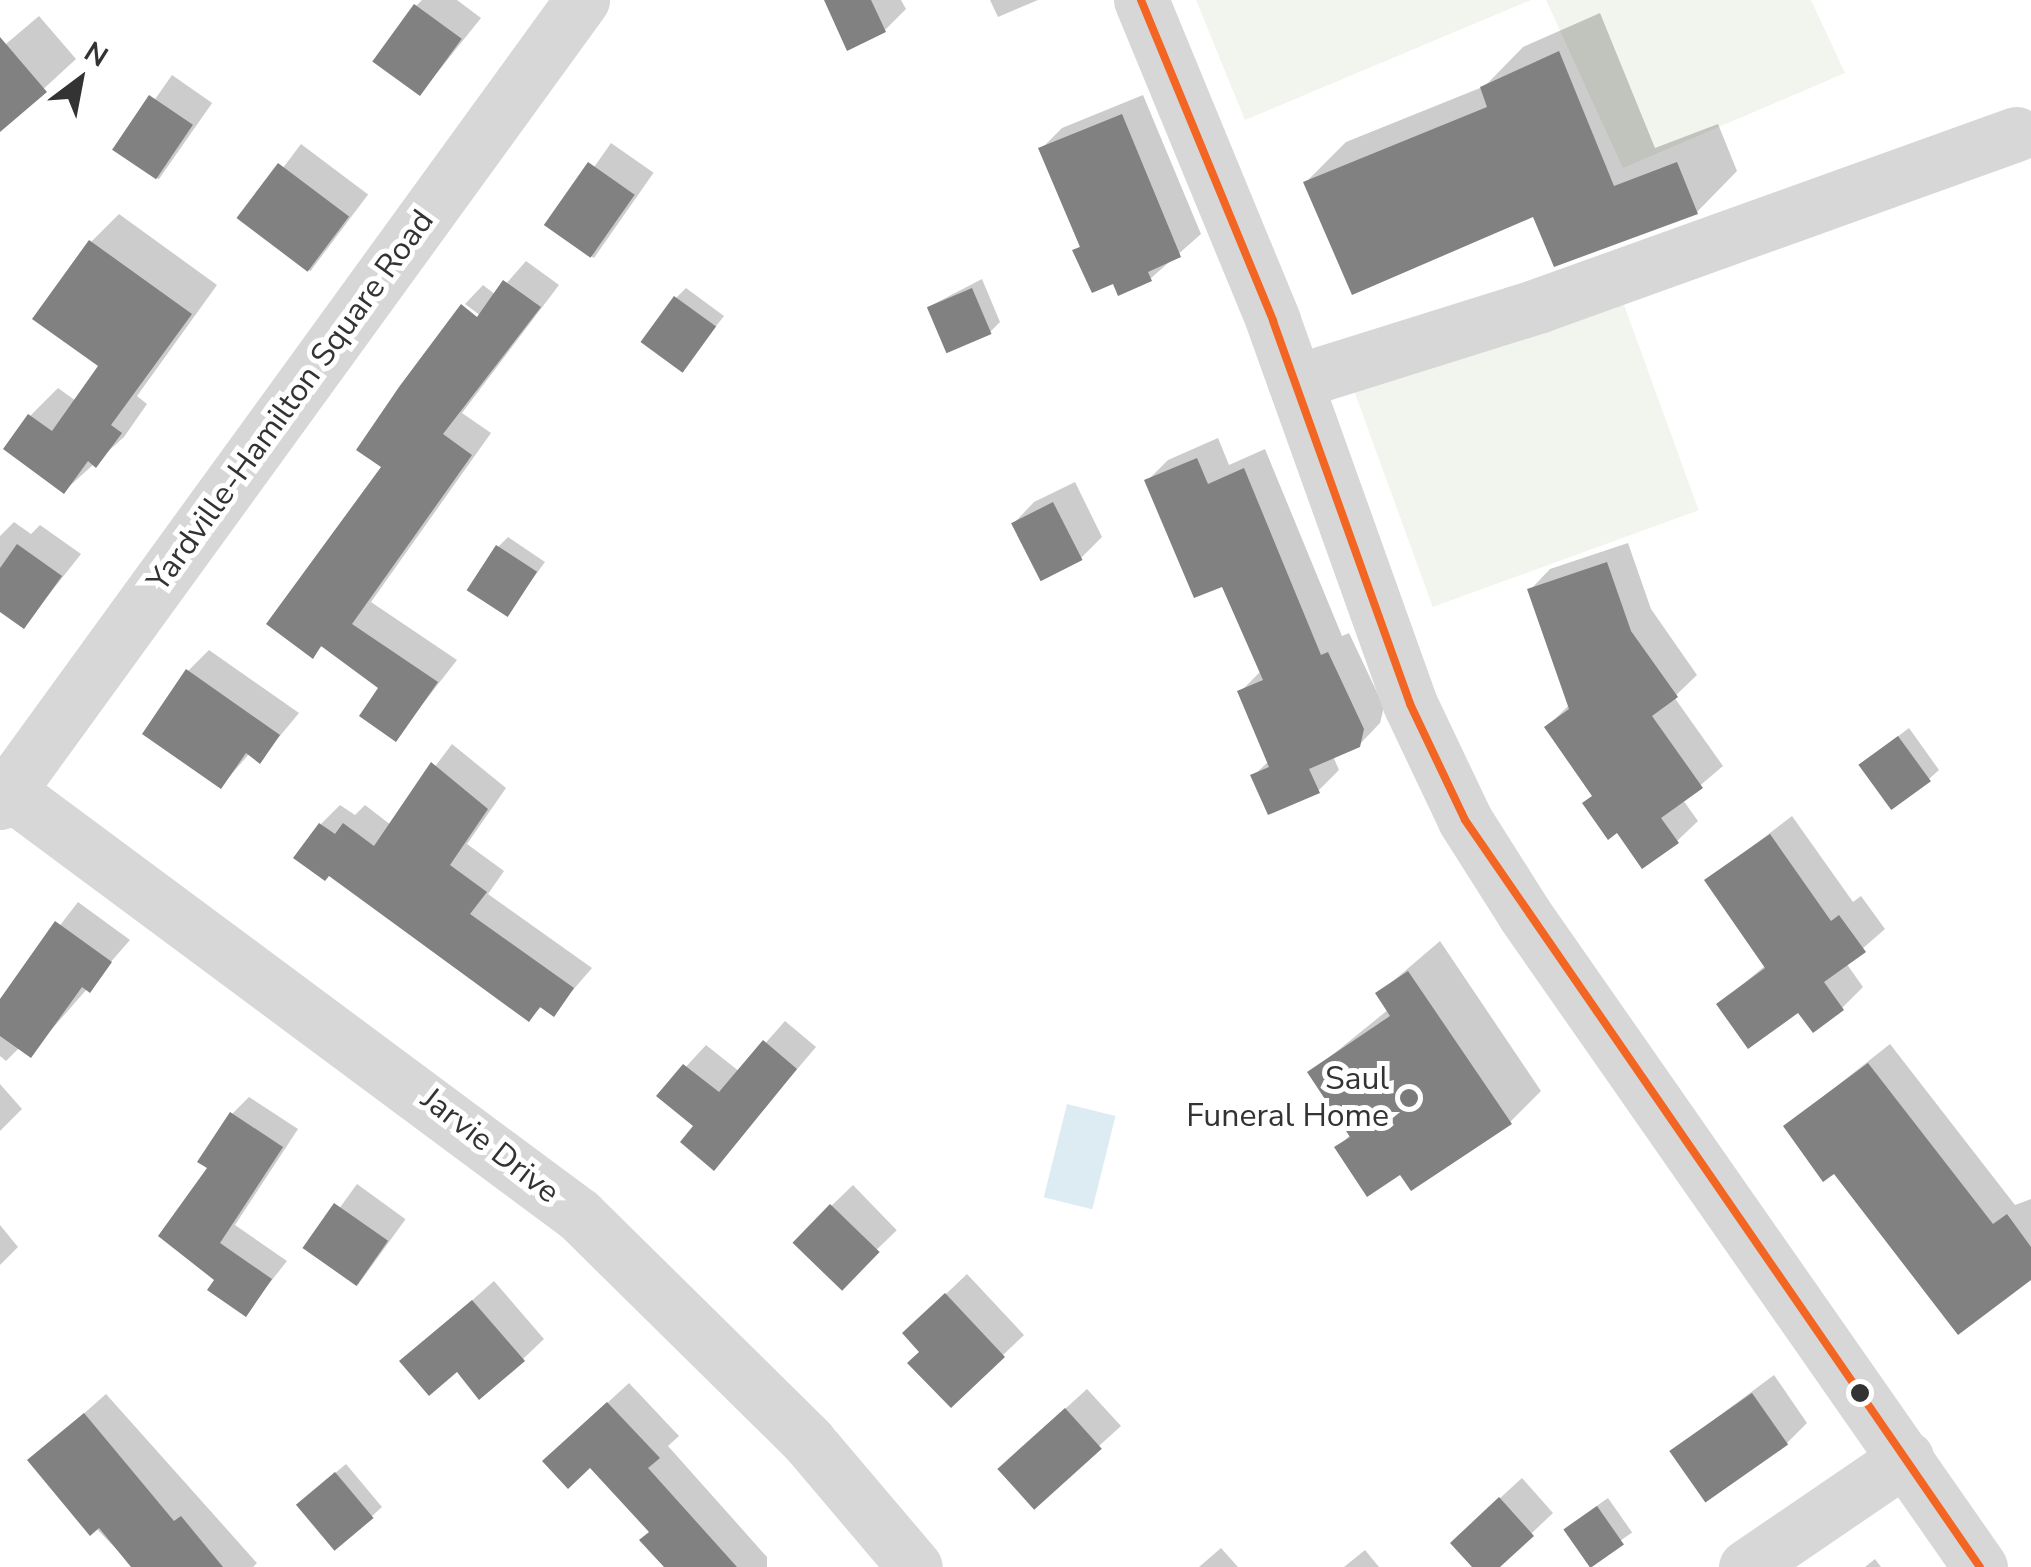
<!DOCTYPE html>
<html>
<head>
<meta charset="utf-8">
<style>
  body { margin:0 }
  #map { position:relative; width:2031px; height:1567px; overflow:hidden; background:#fff; font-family:"Nunito Sans",sans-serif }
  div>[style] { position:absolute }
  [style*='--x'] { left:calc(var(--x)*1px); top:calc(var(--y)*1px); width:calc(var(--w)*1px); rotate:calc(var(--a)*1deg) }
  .green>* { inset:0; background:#f1f5ed; transform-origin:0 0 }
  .water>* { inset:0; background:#ddebf3; transform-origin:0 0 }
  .shadow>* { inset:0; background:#0003; transform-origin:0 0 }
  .building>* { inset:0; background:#818181; transform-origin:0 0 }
  .minor>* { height:55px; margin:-27.5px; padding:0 27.5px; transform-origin:27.5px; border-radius:27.5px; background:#d7d7d7 }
  .bus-1>* { height:8px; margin:-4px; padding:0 4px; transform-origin:4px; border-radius:4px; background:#f26522 }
  .dots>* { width:28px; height:28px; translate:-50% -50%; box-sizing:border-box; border:5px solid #fff; border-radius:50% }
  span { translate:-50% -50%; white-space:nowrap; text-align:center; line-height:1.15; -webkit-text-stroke:10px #fff; paint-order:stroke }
  .street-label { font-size:32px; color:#333 }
  .poi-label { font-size:32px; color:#333 }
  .right { translate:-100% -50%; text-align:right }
  .north { position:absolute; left:30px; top:30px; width:100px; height:100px; -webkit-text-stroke:8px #fff; paint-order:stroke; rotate:32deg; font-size:28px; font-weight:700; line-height:40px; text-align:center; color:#333 }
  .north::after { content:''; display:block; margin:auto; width:35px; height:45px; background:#333; clip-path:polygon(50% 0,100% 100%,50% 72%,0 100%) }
</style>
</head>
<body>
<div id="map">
  <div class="green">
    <div style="clip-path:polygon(1196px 0,1531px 0,1245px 120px)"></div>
    <div style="clip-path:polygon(1546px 0,1811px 0,1845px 73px,1623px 168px)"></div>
    <div style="left:1620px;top:294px;width:230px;height:283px;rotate:70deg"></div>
  </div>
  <div class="water">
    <div style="left:1067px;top:1104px;width:50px;height:96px;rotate:14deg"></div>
  </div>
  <div class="shadow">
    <div style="clip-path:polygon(422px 0,457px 0,481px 18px,420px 94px,416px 6px)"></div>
    <div style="clip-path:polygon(826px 0,901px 0,906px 9px,885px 30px)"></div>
    <div style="clip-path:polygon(990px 0,1038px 0,998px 17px)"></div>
    <div style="clip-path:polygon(1600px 13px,1655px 148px,1718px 124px,1737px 171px,1697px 212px,1306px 182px,1346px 142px,1485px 86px,1523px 47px)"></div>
    <div style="clip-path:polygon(39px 16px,76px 59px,0 129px,0 49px)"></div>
    <div style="left:172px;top:75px;width:49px;height:93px;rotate:35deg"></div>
    <div style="clip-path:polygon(1143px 95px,1201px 234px,1150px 279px,1114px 281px,1075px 251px,1082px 244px,1041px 149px,1062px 128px)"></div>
    <div style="left:611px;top:143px;width:52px;height:104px;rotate:35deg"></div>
    <div style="left:301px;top:144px;width:84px;height:96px;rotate:37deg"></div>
    <div style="clip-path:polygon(119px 214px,217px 285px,137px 396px,147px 404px,124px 437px,64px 491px,30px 416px,58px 388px,76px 401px,101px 365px,91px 242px)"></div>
    <div style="clip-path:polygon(526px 261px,559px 285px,462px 413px,491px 433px,371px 602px,457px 660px,396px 738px,382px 687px,323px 645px,312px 656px,489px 322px,465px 304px,483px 285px,496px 295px)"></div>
    <div style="clip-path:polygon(982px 279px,1000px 322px,990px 332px,928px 307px)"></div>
    <div style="clip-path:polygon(686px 288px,724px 316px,682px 370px,676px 298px)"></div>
    <div style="clip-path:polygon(1218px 438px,1229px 465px,1265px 449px,1342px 636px,1349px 633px,1384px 707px,1380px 723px,1359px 745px,1333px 756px,1339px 770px,1318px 791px,1253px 776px,1269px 761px,1240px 692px,1261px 671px,1223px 584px,1147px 481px,1168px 460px)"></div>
    <div style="clip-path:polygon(1075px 482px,1102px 537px,1081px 558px,1014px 523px,1034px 502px)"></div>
    <div style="clip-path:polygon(14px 522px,31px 534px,40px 525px,81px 554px,24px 626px,0 609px,0 536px)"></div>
    <div style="clip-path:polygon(508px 537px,545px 562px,506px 615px,498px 547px)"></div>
    <div style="clip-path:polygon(1628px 543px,1651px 609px,1697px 675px,1674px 697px,1723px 766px,1683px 800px,1698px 821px,1677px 841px,1594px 795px,1547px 727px,1570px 704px,1530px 590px,1550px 569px)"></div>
    <div style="clip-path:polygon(209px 650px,299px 713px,260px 760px,250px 753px,221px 786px,188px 671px)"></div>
    <div style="clip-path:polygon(1909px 728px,1939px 770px,1929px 779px,1861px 764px)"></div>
    <div style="clip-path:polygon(452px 744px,506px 788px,467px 844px,504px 871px,488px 894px,592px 968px,553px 1013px,542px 1006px,529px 1019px,321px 824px,340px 805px,355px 815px,365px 805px,391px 825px)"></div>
    <div style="clip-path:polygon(1792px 816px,1853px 902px,1861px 896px,1885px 929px,1846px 963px,1863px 987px,1842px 1008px,1719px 1004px,1766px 965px,1708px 880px)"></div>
    <div style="clip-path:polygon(78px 902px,130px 940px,30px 1054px,20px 1047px,6px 1061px,0 1056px,0 1003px)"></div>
    <div style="clip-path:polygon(1440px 941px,1541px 1091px,1510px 1122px,1401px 1172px,1337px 1148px,1351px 1134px,1310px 1073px,1389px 1009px,1378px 994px)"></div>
    <div style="clip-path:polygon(785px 1021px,816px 1047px,714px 1167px,696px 1126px,660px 1095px,706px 1045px,740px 1072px)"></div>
    <div style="clip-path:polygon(1890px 1044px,2015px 1205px,2031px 1199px,2031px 1277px,1834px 1170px,1786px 1126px)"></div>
    <div style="clip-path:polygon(0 1084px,22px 1109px,0 1131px)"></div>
    <div style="clip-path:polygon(249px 1097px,298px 1129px,235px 1225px,287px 1261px,246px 1313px,217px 1279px,211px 1167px,232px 1114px)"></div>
    <div style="left:357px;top:1184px;width:60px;height:81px;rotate:36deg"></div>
    <div style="left:853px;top:1185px;width:63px;height:81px;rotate:46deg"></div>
    <div style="clip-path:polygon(0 1225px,18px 1247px,0 1265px)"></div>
    <div style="clip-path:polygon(967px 1274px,1024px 1335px,1003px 1355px,922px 1352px,926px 1313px)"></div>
    <div style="clip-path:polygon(494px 1281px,544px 1339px,523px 1359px,457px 1369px,403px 1361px)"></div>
    <div style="clip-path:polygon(1774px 1375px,1807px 1423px,1787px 1443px,1672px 1451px)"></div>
    <div style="clip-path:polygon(629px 1383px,679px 1436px,668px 1446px,767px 1557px,767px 1567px,667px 1567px,651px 1531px,566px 1441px)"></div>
    <div style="clip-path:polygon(1087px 1389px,1121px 1426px,1034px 1505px,1022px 1448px)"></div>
    <div style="clip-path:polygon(106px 1394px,257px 1563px,253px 1567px,134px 1567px,30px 1461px)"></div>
    <div style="clip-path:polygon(346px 1464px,382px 1507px,372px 1516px,309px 1495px)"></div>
    <div style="clip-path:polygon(1522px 1478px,1553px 1513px,1496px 1567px,1475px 1567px,1474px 1522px)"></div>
    <div style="left:1608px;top:1498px;width:42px;height:53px;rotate:55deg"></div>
    <div style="clip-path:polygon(1221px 1548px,1238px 1567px,1199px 1567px)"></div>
    <div style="clip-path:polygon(1365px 1550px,1379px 1567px,1344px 1567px)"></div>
    <div style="clip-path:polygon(1875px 1559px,1881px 1567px,1865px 1567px)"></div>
  </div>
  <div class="building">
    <div style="clip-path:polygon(824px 0,871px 0,886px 32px,847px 51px)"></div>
    <div style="left:414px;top:4px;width:59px;height:71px;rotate:36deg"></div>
    <div style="clip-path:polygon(0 37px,47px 92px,0 132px)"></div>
    <div style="clip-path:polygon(1559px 51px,1614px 186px,1677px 162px,1698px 214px,1554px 267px,1533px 217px,1352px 295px,1303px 182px,1487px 107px,1480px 87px)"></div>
    <div style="left:149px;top:95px;width:53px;height:66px;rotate:34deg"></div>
    <div style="clip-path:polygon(1122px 114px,1181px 257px,1148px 272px,1152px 281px,1118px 296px,1113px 284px,1092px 293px,1072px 250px,1080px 247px,1038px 148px)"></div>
    <div style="left:588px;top:162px;width:57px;height:77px;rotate:35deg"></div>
    <div style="left:278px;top:163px;width:89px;height:69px;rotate:37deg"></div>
    <div style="clip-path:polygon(89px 240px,192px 314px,111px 425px,122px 433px,96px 468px,88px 461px,64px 494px,3px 449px,28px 414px,52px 431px,98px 366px,32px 319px)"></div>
    <div style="clip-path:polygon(503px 280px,541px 307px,443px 434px,472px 455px,352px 624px,438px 682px,396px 742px,359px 716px,378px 688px,321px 646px,313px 659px,266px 624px,381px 467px,356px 450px,399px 387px,461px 304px,477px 317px)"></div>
    <div style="left:972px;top:288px;width:50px;height:49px;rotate:67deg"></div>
    <div style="left:674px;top:296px;width:52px;height:57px;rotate:36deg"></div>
    <div style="clip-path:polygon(1197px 458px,1208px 484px,1244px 468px,1321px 655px,1328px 652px,1364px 729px,1360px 747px,1309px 769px,1320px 793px,1268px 815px,1250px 775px,1269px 767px,1237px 691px,1263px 680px,1222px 587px,1194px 598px,1144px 480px)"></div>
    <div style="left:1053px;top:502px;width:65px;height:47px;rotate:63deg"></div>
    <div style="clip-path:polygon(17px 544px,62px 576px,24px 629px,0 612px,0 568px)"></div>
    <div style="left:496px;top:545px;width:49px;height:54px;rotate:33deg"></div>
    <div style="clip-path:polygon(1607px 562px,1631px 631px,1678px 697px,1652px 716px,1703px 788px,1661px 818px,1679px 843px,1642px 869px,1617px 833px,1608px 840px,1582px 803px,1592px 796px,1544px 727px,1569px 709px,1527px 589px)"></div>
    <div style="clip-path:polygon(186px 669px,280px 735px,260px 764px,246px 753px,221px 789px,142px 734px)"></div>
    <div style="left:1898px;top:736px;width:56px;height:49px;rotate:54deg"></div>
    <div style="clip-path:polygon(431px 762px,488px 809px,450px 865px,487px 892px,470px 914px,574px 988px,554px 1017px,540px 1007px,529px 1022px,329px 876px,325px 881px,293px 858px,319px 823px,335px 834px,343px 823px,374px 846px)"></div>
    <div style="clip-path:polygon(1770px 834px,1831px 921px,1839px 915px,1866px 952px,1824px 982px,1844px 1010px,1813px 1033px,1798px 1013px,1748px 1049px,1716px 1004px,1765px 968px,1704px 880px)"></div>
    <div style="clip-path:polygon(55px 921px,112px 962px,90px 993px,82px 987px,31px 1058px,0 1036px,0 999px)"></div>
    <div style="clip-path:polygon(1408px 971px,1512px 1124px,1411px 1191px,1400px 1175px,1367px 1197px,1334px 1147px,1350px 1137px,1307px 1072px,1390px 1016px,1375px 993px)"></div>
    <div style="clip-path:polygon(763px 1040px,797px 1069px,714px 1171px,680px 1142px,693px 1126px,656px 1096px,683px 1064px,719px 1092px)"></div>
    <div style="clip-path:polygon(1868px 1063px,1993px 1224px,2007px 1214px,2031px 1247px,2031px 1280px,1958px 1335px,1834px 1174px,1823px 1182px,1783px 1126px)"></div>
    <div style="clip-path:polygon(230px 1112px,283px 1147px,220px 1243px,272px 1279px,246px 1317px,207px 1290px,214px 1280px,158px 1236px,207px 1168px,197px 1162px)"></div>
    <div style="left:334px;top:1203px;width:66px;height:55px;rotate:35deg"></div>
    <div style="left:830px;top:1204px;width:69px;height:54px;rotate:44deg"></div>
    <div style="clip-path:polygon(945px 1293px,1005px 1357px,951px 1408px,907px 1363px,919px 1352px,902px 1333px)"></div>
    <div style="clip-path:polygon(472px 1300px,525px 1361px,479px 1400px,457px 1372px,429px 1396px,399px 1361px)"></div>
    <div style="left:1752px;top:1393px;width:63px;height:101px;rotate:55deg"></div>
    <div style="clip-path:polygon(607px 1402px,660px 1458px,648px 1468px,737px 1567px,664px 1567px,639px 1540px,649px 1532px,590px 1468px,568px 1489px,542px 1461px)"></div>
    <div style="left:1065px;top:1408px;width:55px;height:91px;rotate:48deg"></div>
    <div style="clip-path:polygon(84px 1413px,174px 1521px,181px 1516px,223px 1567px,131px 1567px,99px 1528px,90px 1536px,27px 1460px)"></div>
    <div style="left:335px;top:1472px;width:60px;height:51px;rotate:50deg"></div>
    <div style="clip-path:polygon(1499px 1497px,1534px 1536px,1500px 1567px,1472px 1567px,1450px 1543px)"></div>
    <div style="left:1597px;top:1506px;width:47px;height:41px;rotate:55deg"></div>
  </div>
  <div class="minor">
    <div style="--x:1141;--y:0;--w:347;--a:67.6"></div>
    <div style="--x:1273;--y:321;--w:407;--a:70.3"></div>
    <div style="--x:1410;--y:704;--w:128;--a:64.6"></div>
    <div style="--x:1465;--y:820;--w:112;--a:57.7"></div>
    <div style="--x:1525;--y:915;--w:795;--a:55.09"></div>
    <div style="--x:1295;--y:382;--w:257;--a:-17.4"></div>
    <div style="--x:1540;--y:305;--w:506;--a:-19.76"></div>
    <div style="--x:8;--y:791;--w:711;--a:36.6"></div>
    <div style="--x:579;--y:1215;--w:322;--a:44.6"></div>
    <div style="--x:808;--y:1441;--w:165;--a:49.7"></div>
    <div style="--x:0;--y:802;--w:991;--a:-54.03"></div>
    <div style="--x:1746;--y:1567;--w:194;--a:-34.3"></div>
  </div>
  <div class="bus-1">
    <div style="--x:1141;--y:0;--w:347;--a:67.6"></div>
    <div style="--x:1273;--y:321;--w:407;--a:70.3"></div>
    <div style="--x:1410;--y:704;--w:128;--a:64.6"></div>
    <div style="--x:1465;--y:820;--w:907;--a:55.42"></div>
  </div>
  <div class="dots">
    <div style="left:1409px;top:1098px;background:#7a7a7a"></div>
    <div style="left:1860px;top:1393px;background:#333"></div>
  </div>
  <div class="street-label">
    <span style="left:291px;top:401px;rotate:-54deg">Yardville-Hamilton Square Road</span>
    <span style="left:490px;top:1146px;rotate:38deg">Jarvie Drive</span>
  </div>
  <div class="poi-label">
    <span class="right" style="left:1389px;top:1098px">Saul<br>Funeral Home</span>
  </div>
  <div class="north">N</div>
</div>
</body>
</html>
